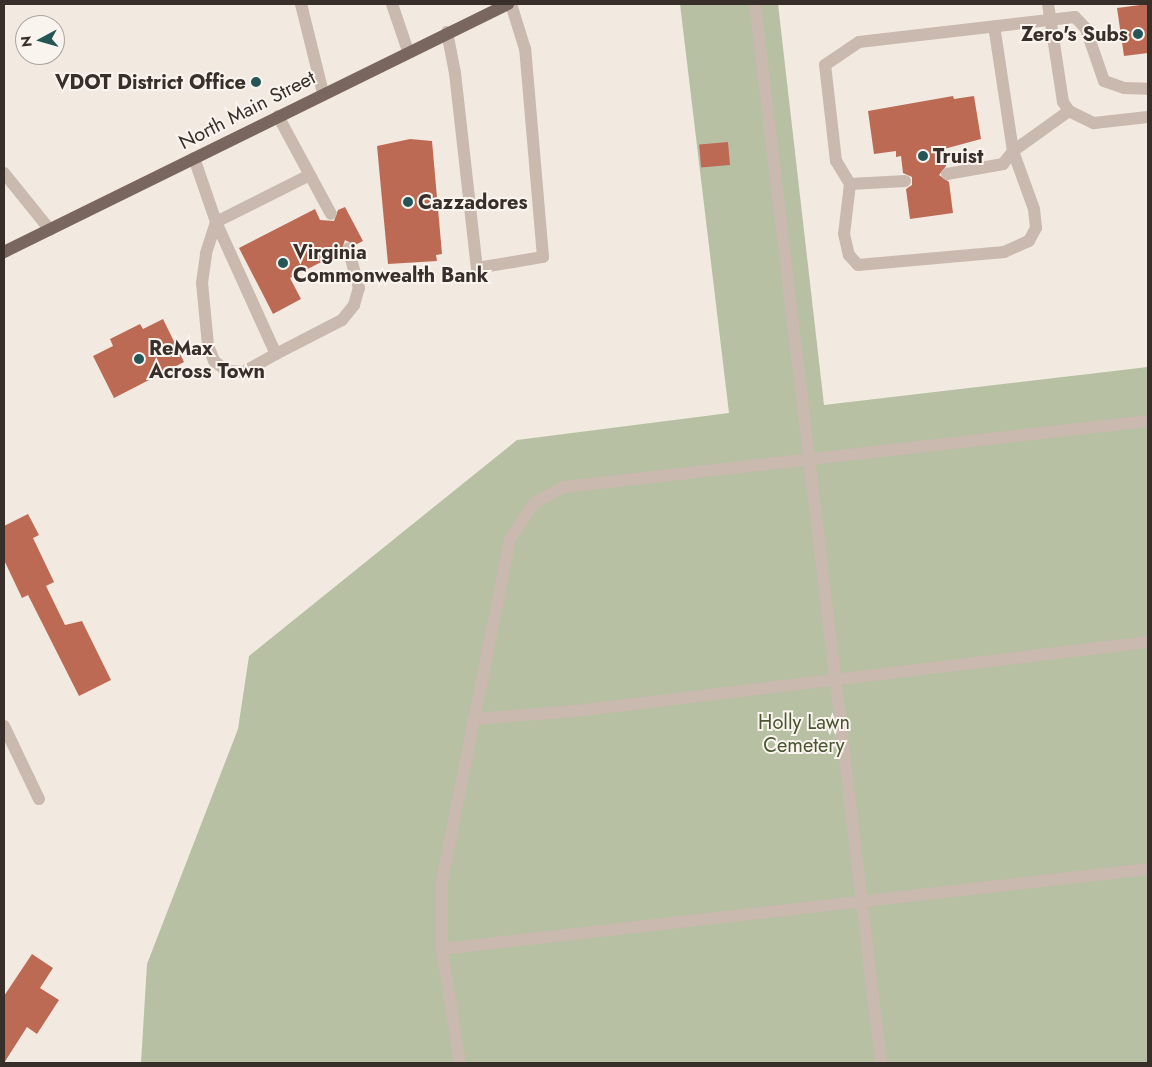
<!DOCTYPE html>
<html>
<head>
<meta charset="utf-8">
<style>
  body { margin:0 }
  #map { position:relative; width:1152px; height:1067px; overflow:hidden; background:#f2e9e1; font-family:Jost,sans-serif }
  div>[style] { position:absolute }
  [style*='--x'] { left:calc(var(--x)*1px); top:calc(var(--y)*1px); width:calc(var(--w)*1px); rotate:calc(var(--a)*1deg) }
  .green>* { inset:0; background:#b7c0a2 }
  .building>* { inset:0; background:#bd6a54; transform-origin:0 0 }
  .service>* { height:12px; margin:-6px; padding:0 6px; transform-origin:6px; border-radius:6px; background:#c9b9ae }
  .minor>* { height:12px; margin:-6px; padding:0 6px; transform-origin:6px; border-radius:6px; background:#c9b9ae }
  .primary>* { height:12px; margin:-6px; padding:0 6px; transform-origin:6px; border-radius:6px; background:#79665e }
  .dots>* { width:14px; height:14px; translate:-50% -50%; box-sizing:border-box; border:2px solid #f9f4ee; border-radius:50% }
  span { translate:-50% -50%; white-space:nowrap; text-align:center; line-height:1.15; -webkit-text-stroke:4px #f9f4ee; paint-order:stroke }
  .poi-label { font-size:20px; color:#382f2b; font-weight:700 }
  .right { translate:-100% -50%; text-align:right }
  .left { translate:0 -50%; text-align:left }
  .street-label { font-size:20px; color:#382f2b }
  .park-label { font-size:20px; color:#495531 }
  .frame { position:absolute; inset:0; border:5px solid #382f2b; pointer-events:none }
  .north { position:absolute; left:15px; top:15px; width:50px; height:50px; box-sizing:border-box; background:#f9f4ee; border:1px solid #aca5a0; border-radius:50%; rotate:264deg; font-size:14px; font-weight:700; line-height:20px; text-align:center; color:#382f2b }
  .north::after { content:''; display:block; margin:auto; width:18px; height:22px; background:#245557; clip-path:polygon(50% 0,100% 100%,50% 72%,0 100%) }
</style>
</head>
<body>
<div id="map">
  <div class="green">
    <div style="clip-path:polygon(680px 4px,778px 4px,824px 405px,1148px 367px,1148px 1063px,141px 1063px,147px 964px,238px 729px,249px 656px,517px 440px,729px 413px)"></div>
  </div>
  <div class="building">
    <div style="clip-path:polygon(1148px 4px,1148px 53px,1124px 56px,1117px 8px)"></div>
    <div style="clip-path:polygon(953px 96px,954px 99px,974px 96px,981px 139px,944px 149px,946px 166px,939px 175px,949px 182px,953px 213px,910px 219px,906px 189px,912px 185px,912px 177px,903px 173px,901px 156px,896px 157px,896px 151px,874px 154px,868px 111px)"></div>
    <div style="clip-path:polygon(410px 139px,432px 141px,442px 254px,436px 255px,437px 261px,388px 264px,377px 146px)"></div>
    <div style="left:728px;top:142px;width:23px;height:29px;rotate:85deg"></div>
    <div style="clip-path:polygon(345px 207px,363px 241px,355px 245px,345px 240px,341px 252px,290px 278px,301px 299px,273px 314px,239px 248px,315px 209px,320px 220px,334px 221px,338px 210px)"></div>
    <div style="clip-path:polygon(163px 319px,184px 362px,114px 398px,93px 356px,113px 346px,110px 339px,140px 324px,143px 329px)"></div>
    <div style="clip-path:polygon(28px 514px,39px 535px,33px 538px,54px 582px,46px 586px,65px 625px,82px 621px,111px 680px,79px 696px,28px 595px,22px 598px,4px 560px,4px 526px)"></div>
    <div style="clip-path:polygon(32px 954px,53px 968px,40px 988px,59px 1000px,37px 1034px,27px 1027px,4px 1063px,4px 996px)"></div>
  </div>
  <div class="service">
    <div style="--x:301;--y:4;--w:92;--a:76.1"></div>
    <div style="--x:392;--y:4;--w:50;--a:71.2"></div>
    <div style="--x:755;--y:4;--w:1066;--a:83.21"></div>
    <div style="--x:1048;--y:4;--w:99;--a:81.3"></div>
    <div style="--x:1063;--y:102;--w:11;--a:56"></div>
    <div style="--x:1069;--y:111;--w:28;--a:26"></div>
    <div style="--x:1094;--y:123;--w:54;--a:-6.3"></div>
    <div style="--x:447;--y:32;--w:42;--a:79"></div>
    <div style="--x:455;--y:73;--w:196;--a:83.6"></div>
    <div style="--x:477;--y:268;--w:67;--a:-9.5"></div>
    <div style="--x:543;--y:257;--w:209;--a:-94.9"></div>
    <div style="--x:525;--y:49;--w:47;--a:-107.3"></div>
    <div style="--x:278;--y:116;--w:111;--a:61.6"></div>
    <div style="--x:194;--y:158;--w:68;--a:71"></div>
    <div style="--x:216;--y:222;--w:145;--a:65.6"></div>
    <div style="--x:276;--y:354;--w:74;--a:-27.3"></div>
    <div style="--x:342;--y:320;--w:19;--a:-51"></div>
    <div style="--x:354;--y:305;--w:18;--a:-74"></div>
    <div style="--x:359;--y:288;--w:41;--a:-105.4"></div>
    <div style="--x:4;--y:173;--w:73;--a:51.1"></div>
    <div style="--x:947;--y:174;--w:57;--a:-10.1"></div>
    <div style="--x:1003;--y:164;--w:16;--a:-52"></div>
    <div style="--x:1013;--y:151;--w:69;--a:-35.5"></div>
    <div style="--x:905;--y:181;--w:55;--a:176.9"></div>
    <div style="--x:850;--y:184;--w:27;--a:-121"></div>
    <div style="--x:836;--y:161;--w:97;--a:-96.5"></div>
    <div style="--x:825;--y:65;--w:41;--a:-34.1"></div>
    <div style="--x:859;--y:42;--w:217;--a:-6.6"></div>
    <div style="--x:1075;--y:17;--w:16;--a:47"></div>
    <div style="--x:1086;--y:29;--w:55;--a:70.9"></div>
    <div style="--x:1104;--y:81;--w:21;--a:19"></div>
    <div style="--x:1124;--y:88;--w:24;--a:2"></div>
    <div style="--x:850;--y:184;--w:50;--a:96.8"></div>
    <div style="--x:844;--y:234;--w:22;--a:77"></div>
    <div style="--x:849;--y:255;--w:13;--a:48"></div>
    <div style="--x:858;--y:265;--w:147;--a:-5.1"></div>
    <div style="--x:1004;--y:252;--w:27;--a:-24"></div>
    <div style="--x:1029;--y:241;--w:15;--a:-62"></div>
    <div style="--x:1036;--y:228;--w:19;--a:-96"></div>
    <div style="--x:1034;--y:209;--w:62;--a:-109.9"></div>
    <div style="--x:1013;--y:151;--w:126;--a:-98.6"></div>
    <div style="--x:276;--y:354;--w:38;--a:151"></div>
    <div style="--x:243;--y:372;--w:16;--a:-176"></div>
    <div style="--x:227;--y:371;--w:16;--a:-142"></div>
    <div style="--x:214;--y:361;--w:17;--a:-111"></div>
    <div style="--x:208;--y:345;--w:62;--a:-95.5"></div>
    <div style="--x:202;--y:283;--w:30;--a:-82"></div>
    <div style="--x:206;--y:253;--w:33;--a:-72"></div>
    <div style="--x:216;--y:222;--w:105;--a:-26.6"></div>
    <div style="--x:473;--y:719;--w:103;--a:-4.4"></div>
    <div style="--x:576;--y:711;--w:576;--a:-6.88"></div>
    <div style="--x:442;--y:949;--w:711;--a:-6.46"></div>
    <div style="--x:460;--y:1063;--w:115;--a:-99"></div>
    <div style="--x:442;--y:949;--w:69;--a:-90"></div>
    <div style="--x:442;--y:880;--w:348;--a:-78.7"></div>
    <div style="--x:510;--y:539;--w:43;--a:-56.3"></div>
    <div style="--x:534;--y:503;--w:34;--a:-28"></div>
    <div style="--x:564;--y:487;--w:588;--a:-6.45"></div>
  </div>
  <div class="minor">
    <div style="--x:4;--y:726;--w:81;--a:64.4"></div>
  </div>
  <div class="primary">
    <div style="--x:4;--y:252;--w:562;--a:-26.2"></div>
  </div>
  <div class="dots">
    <div style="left:1138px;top:34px;background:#245557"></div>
    <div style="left:256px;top:82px;background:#245557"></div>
    <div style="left:923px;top:156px;background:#245557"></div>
    <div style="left:408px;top:202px;background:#245557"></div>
    <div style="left:283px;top:263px;background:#245557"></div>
    <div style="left:139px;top:359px;background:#245557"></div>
  </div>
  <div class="poi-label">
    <span class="right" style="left:1128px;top:34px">Zero's Subs</span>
    <span class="right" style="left:246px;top:82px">VDOT District Office</span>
    <span class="left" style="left:933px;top:156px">Truist</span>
    <span class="left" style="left:418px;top:202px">Cazzadores</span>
    <span class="left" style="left:293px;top:264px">Virginia<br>Commonwealth Bank</span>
    <span class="left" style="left:149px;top:360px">ReMax<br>Across Town</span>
  </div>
  <div class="street-label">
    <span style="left:247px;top:110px;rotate:-27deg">North Main Street</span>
  </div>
  <div class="park-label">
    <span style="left:804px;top:734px">Holly Lawn<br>Cemetery</span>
  </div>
  <div class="frame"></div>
  <div class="north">N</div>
</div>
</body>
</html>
